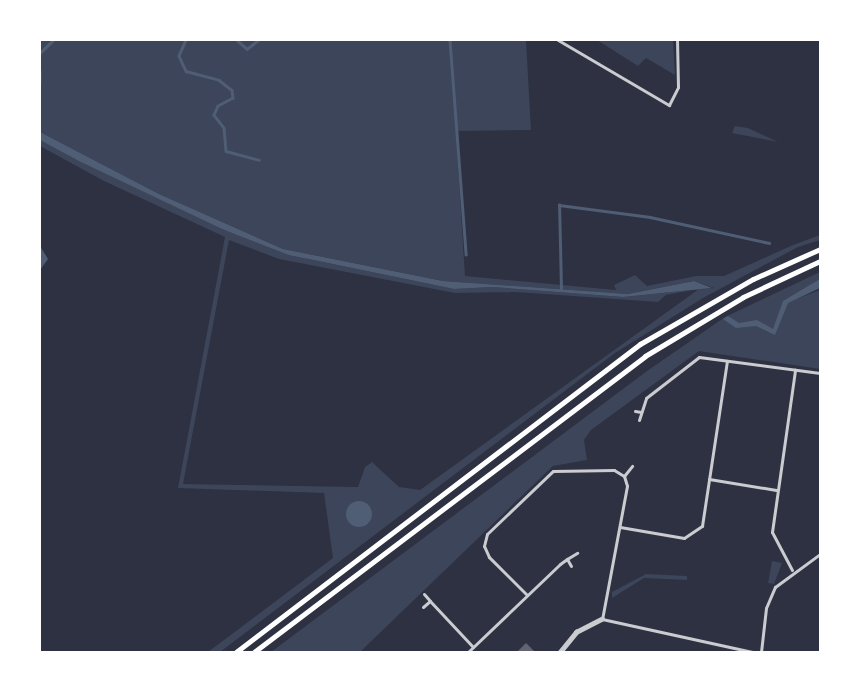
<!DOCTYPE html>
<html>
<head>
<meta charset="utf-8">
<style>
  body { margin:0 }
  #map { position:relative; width:860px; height:692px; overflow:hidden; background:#2d3142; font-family:"Golos Text",sans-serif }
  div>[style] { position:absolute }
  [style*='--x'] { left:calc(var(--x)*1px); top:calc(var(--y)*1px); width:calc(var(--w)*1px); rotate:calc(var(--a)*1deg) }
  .green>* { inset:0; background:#3c4559 }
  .water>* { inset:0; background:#4f5d75 }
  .round { border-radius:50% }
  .stream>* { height:2.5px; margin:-1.25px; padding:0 1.25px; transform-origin:1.25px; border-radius:1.25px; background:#4f5d75 }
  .building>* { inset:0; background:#626471 }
  .minor>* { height:3px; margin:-1.5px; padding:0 1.5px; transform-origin:1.5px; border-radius:1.5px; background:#caccd0 }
  .tertiary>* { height:4.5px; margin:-2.25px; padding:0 2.25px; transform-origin:2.25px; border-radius:2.25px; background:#caccd0 }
  .primary>* { height:5px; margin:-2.5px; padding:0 2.5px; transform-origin:2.5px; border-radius:2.5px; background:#fff }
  span { translate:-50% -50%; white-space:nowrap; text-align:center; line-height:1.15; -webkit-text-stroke:4px #fff; paint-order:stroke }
  .frame { position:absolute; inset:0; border:41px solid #fff; pointer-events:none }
</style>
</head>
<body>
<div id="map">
  <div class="green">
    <div style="clip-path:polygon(evenodd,40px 40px,526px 40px,531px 130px,456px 131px,465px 276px,616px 290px,614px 285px,635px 275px,647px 286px,696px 276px,724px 276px,793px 245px,820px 235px,820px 240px,798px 247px,703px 298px,615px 353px,220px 652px,208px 652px,333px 558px,324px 493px,178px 488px,225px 237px,104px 181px,40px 146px,40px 140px,222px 229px,308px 259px,454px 289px,492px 287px,623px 297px,714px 288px,694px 281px,628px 294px,443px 281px,283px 249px,159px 194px,40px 132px,40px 40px,229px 240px,279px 259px,455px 293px,516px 292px,658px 302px,666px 295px,699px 289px,420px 490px,399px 487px,372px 462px,365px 467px,358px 487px,183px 484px,229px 240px)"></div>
    <div style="clip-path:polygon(597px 40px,673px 40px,675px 75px,646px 58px,638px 66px)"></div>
    <div style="clip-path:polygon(735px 126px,748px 128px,778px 142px,732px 133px)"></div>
    <div style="clip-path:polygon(820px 272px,820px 279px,788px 302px,820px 290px,820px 369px,699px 351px,591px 430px,584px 440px,587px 460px,553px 466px,360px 652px,271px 652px,647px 371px,725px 317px)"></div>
    <div style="clip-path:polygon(772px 561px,782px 563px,774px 584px,768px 583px)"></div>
    <div style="clip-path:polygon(646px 574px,687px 576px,687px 580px,644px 578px,612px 598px,612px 592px)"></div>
  </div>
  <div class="water">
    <div style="clip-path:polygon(40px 132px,159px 194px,283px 249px,443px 281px,628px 294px,694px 281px,712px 288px,623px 297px,492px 287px,454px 289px,289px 255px,222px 229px,79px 161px,40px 140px)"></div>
    <div style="clip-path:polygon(40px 246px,48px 259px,40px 270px)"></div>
    <div style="clip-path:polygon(820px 279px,820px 288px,788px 303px,775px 335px,756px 326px,736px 328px,723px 319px,728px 316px,739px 323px,757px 320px,773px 329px,783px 301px)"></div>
    <div class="round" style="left:346px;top:501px;width:26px;height:26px"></div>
  </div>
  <div class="stream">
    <div style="--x:186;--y:40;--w:17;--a:114"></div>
    <div style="--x:179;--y:56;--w:17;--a:65"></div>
    <div style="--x:186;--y:71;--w:34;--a:15"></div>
    <div style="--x:219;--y:80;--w:16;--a:38"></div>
    <div style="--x:232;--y:90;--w:8;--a:83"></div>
    <div style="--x:233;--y:98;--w:17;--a:152"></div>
    <div style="--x:218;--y:106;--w:10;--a:114"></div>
    <div style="--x:214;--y:115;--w:16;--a:52"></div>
    <div style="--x:224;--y:128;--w:23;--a:85"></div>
    <div style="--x:226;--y:151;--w:34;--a:15"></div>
    <div style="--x:237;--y:40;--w:13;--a:42"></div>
    <div style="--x:247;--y:49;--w:14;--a:-39"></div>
    <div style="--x:450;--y:40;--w:215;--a:85.7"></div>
    <div style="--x:40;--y:53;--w:18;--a:-45"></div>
    <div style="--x:40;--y:71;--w:11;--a:90"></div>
    <div style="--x:561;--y:290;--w:85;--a:-91.3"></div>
    <div style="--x:559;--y:205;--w:92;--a:7.5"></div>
    <div style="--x:650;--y:217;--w:122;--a:12.3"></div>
  </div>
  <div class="building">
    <div style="clip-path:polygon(526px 643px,535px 652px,517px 652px)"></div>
  </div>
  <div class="minor">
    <div style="--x:558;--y:40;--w:129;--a:30.4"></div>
    <div style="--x:669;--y:105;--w:20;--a:-63"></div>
    <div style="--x:678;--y:87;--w:47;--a:-91.2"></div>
    <div style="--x:635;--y:411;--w:6;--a:9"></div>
    <div style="--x:639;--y:420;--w:23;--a:-72"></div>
    <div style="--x:646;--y:398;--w:67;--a:-37.7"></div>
    <div style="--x:699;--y:357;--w:122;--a:7.5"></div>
    <div style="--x:624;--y:476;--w:13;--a:-51"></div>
    <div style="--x:709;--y:479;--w:68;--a:9.3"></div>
    <div style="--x:620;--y:527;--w:65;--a:9.8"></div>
    <div style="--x:684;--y:538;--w:22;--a:-34"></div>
    <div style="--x:702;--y:526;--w:167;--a:-81.4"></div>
    <div style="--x:567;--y:559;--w:12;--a:-31"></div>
    <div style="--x:792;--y:570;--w:43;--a:-117.8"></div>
    <div style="--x:772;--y:532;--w:164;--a:-81.9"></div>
    <div style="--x:424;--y:594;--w:9;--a:49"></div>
    <div style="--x:527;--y:595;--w:54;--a:-135"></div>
    <div style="--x:489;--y:557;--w:12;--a:-114"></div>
    <div style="--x:484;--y:546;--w:12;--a:-76"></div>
    <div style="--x:487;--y:534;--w:91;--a:-43.7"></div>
    <div style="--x:553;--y:471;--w:61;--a:-0.9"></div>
    <div style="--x:614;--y:470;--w:12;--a:31"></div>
    <div style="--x:624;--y:476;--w:10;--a:73"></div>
    <div style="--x:627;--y:486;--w:135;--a:100.6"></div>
    <div style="--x:602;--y:619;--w:154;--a:12.4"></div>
    <div style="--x:423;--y:607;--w:9;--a:-41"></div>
    <div style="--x:430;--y:601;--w:63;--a:46.9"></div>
    <div style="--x:468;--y:652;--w:127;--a:-43.7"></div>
    <div style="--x:560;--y:564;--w:9;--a:-36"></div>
    <div style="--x:567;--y:559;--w:8;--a:60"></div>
    <div style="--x:761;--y:652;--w:44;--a:-83.5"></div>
    <div style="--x:766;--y:608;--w:23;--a:-67"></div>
    <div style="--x:775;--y:587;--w:56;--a:-36.3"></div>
  </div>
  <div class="tertiary">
    <div style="--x:560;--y:652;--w:26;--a:-51"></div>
    <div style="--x:576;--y:632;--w:29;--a:-27"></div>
  </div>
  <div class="primary">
    <div style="--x:236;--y:652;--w:508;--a:-37.32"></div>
    <div style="--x:640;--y:344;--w:130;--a:-29.9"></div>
    <div style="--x:753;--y:279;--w:73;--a:-24.1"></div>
    <div style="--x:254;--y:652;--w:490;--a:-37.1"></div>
    <div style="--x:645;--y:356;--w:114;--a:-31"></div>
    <div style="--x:743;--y:297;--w:85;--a:-25.1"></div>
  </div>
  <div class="frame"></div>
</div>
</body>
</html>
